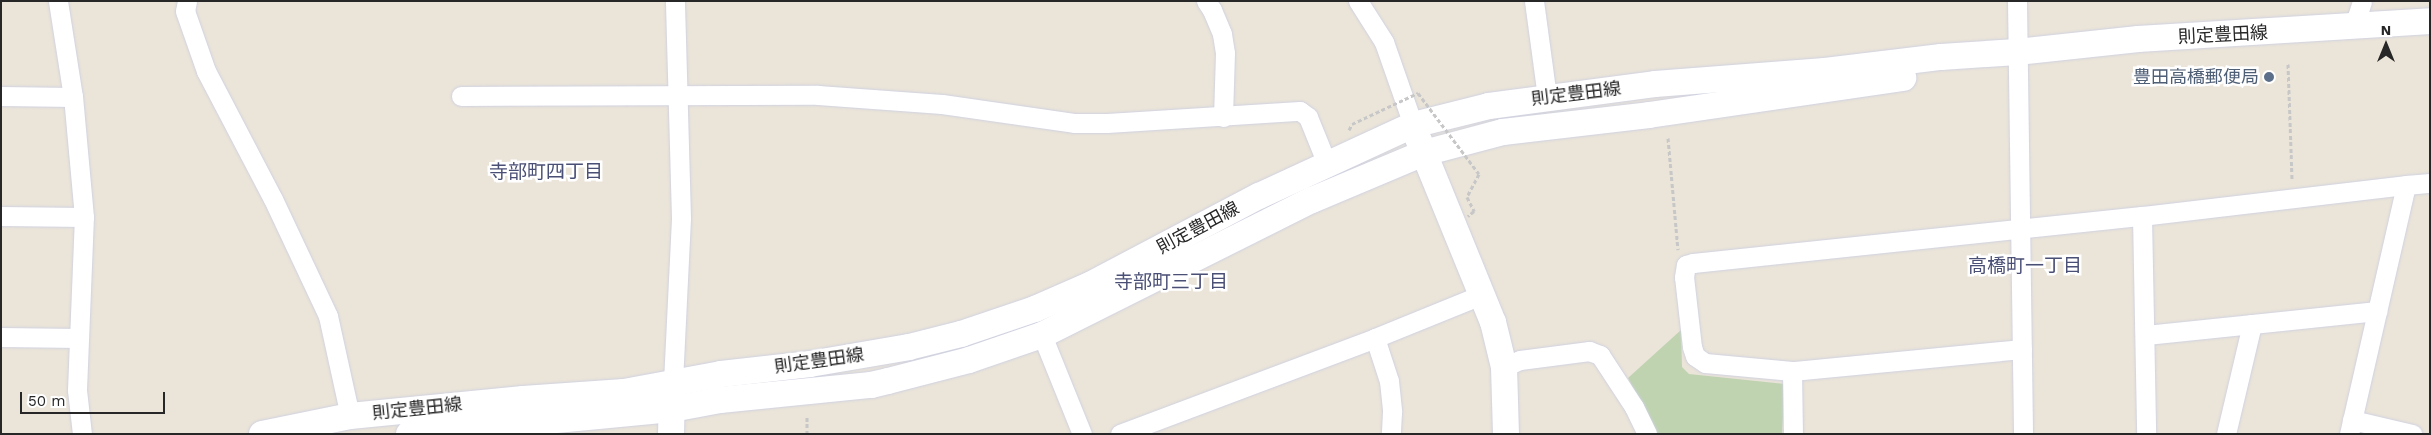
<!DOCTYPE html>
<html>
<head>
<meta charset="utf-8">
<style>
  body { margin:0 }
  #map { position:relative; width:2431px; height:435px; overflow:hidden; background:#eae4d9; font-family:"Work Sans","Noto Sans JP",sans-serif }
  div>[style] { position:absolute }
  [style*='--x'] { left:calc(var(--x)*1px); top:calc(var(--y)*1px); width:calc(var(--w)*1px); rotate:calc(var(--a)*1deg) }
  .cemetery>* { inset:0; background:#bfd3b1 }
  .path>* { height:3px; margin-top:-1.5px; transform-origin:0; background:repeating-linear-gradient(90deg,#c7c7c7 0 4px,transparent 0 6.5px) }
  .roads { filter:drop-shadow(0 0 1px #cfd1e0) drop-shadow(0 0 1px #cfd1e0) }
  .street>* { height:19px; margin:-9.5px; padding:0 9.5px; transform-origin:9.5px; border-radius:9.5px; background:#fff }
  .secondary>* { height:26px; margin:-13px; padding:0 13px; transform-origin:13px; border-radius:13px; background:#fff }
  .path-bridge>* { height:3px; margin-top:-1.5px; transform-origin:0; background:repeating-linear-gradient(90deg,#c7c7c7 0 4px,transparent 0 6.5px) }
  .dots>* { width:14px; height:14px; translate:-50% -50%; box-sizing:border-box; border:2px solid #fff; border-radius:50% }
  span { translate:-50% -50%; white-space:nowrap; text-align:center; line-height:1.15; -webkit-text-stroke:5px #fff; paint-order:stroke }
  .street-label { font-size:18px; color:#272727 }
  .service-label { font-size:18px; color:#4e5e75 }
  .right { translate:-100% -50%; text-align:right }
  .neighbourhood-label { font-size:19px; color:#4a4f76 }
  .frame { position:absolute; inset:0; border:2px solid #272727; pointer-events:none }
  .north { position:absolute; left:2361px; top:20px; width:50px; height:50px; -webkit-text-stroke:4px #fff; paint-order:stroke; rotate:0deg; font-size:14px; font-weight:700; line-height:20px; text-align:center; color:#272727 }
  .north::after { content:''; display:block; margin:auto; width:18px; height:22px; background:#272727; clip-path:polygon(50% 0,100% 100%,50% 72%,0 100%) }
  .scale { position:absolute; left:20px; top:392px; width:145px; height:22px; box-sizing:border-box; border:2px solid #272727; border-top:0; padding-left:6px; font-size:15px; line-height:18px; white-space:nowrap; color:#272727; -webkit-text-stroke:4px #fff; paint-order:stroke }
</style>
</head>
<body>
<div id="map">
  <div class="cemetery">
    <div style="clip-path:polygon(1681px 330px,1682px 367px,1689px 374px,1785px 384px,1782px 434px,1656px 434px,1628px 378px)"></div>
  </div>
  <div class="path">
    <div style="--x:2288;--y:64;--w:116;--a:88"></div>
    <div style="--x:1668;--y:138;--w:112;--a:84.9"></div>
    <div style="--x:807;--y:434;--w:17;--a:-90"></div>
  </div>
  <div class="roads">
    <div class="street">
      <div style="--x:187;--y:1;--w:10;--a:101"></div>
      <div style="--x:185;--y:11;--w:64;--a:70.7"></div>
      <div style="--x:206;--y:71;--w:144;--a:62.4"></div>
      <div style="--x:273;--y:199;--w:129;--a:64.8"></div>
      <div style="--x:328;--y:316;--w:102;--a:77.6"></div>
      <div style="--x:1206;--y:1;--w:11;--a:56"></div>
      <div style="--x:1212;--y:10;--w:26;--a:67"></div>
      <div style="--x:1222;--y:34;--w:19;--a:81"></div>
      <div style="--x:1225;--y:53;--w:64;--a:91.8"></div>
      <div style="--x:1358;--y:1;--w:49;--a:57.6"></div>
      <div style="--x:1384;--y:42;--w:88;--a:70.7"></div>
      <div style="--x:1534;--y:1;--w:97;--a:82.3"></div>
      <div style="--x:2017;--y:1;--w:433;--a:89.2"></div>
      <div style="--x:2354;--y:26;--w:26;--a:-72"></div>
      <div style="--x:1;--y:96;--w:72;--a:0.8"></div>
      <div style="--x:461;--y:96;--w:357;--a:-0.2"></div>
      <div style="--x:818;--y:95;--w:124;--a:4.2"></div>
      <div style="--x:942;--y:104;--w:133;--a:8.2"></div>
      <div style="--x:1074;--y:123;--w:33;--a:0"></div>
      <div style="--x:1107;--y:123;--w:193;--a:-3.6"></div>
      <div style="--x:1300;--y:111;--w:10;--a:37"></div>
      <div style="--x:1308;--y:117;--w:51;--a:68"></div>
      <div style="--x:1;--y:216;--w:83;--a:0.7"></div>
      <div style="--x:84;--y:217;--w:121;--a:-95.2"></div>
      <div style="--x:73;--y:97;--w:97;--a:-98.9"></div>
      <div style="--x:2142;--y:216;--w:218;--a:88.9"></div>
      <div style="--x:1042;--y:335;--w:107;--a:68"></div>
      <div style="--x:2146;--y:335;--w:107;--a:-5.9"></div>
      <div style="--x:1;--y:337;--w:78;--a:0.7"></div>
      <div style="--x:1375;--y:338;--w:45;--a:72"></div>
      <div style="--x:1389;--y:381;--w:31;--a:84"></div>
      <div style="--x:1392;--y:412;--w:22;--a:93"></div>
      <div style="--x:2022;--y:349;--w:231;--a:174.5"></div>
      <div style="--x:1792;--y:371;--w:87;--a:-174.7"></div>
      <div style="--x:1705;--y:363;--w:12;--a:-145"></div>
      <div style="--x:1695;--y:356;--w:9;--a:-108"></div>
      <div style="--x:1692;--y:347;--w:70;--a:-96.5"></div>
      <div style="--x:1684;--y:277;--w:12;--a:-81"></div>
      <div style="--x:1686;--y:265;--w:7;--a:-16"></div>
      <div style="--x:1693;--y:263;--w:451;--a:-6"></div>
      <div style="--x:2142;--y:216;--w:266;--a:-6.7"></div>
      <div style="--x:1504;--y:367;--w:17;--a:-24"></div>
      <div style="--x:1520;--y:360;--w:70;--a:-7.4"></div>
      <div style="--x:1589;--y:351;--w:12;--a:20"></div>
      <div style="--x:1600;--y:355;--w:62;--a:56.8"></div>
      <div style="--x:1634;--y:407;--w:30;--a:64"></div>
      <div style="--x:1792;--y:371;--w:63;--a:89.1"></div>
      <div style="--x:673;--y:382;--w:164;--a:-87.2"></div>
      <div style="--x:681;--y:218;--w:217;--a:-91.6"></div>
      <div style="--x:2352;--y:420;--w:62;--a:13.1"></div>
      <div style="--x:82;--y:434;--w:44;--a:-96.5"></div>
      <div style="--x:77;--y:390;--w:173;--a:-87.7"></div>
      <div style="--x:1120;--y:434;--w:272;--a:-20.6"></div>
      <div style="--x:1375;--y:338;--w:114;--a:-22.1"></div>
      <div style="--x:2226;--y:434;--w:113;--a:-76.7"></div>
      <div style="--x:2252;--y:324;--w:126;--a:-5.9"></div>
      <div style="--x:2349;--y:434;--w:255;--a:-77.1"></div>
      <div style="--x:2406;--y:185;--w:24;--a:-5"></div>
    </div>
    <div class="secondary">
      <div style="--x:1417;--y:136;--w:201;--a:67.8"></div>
      <div style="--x:1493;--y:322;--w:46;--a:76.3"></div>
      <div style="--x:1504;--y:367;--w:67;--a:88.3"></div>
      <div style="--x:262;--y:434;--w:90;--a:-11.6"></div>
      <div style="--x:350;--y:416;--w:174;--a:-5.6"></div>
      <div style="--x:523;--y:399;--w:101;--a:-4"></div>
      <div style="--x:624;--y:392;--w:99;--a:-10.5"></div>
      <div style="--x:721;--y:374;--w:90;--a:-6.4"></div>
      <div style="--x:810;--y:364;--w:100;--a:-9.7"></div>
      <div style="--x:909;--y:347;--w:54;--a:-14"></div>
      <div style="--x:961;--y:334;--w:78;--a:-18.7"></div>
      <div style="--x:1035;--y:309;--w:60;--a:-23.6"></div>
      <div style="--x:1090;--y:285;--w:191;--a:-27.8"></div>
      <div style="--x:1259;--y:196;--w:170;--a:-24.8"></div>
      <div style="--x:1413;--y:125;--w:78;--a:-14"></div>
      <div style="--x:1489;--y:106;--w:167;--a:-7.5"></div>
      <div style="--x:1655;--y:84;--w:170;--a:-4.4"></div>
      <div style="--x:1825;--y:71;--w:117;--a:-6.9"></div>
      <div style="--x:1941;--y:57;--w:76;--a:-3.8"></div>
      <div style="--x:2017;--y:52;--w:122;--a:-6.1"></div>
      <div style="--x:2138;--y:39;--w:293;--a:-3.5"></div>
      <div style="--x:409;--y:434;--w:264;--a:-5.4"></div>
      <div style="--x:672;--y:409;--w:49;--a:-10.6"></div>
      <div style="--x:720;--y:400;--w:152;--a:-5.7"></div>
      <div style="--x:871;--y:385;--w:17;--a:-13"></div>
      <div style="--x:888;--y:381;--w:84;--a:-14.5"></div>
      <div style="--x:969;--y:360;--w:77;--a:-18.9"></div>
      <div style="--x:1042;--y:335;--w:302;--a:-26.6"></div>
      <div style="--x:1312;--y:200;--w:121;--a:-22.8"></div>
      <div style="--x:1424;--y:153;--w:82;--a:-14.9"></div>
      <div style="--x:1503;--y:132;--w:147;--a:-6.6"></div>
      <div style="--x:1649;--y:115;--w:257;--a:-8.3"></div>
      <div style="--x:671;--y:434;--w:41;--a:-88.6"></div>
    </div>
  </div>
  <div class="path-bridge">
    <div style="--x:1349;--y:130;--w:7;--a:-63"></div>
    <div style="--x:1352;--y:124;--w:73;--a:-25.2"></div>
    <div style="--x:1418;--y:93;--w:101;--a:53"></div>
    <div style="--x:1479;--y:174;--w:26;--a:118"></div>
    <div style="--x:1467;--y:197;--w:16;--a:63"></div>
    <div style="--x:1474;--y:211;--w:8;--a:140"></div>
  </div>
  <div class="dots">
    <div style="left:2269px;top:77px;background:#5c6f8a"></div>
  </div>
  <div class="street-label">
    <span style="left:2223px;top:35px;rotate:-3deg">則定豊田線</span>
    <span style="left:1576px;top:94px;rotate:-7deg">則定豊田線</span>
    <span style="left:1198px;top:228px;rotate:-28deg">則定豊田線</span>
    <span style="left:819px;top:361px;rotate:-8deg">則定豊田線</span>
    <span style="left:417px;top:409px;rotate:-6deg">則定豊田線</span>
  </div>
  <div class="service-label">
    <span class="right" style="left:2259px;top:77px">豊田高橋郵便局</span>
  </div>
  <div class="neighbourhood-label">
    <span style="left:546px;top:172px">寺部町四丁目</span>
    <span style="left:2025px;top:266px">高橋町一丁目</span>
    <span style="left:1171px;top:282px">寺部町三丁目</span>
  </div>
  <div class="frame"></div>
  <div class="north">N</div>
  <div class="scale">50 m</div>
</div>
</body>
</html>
